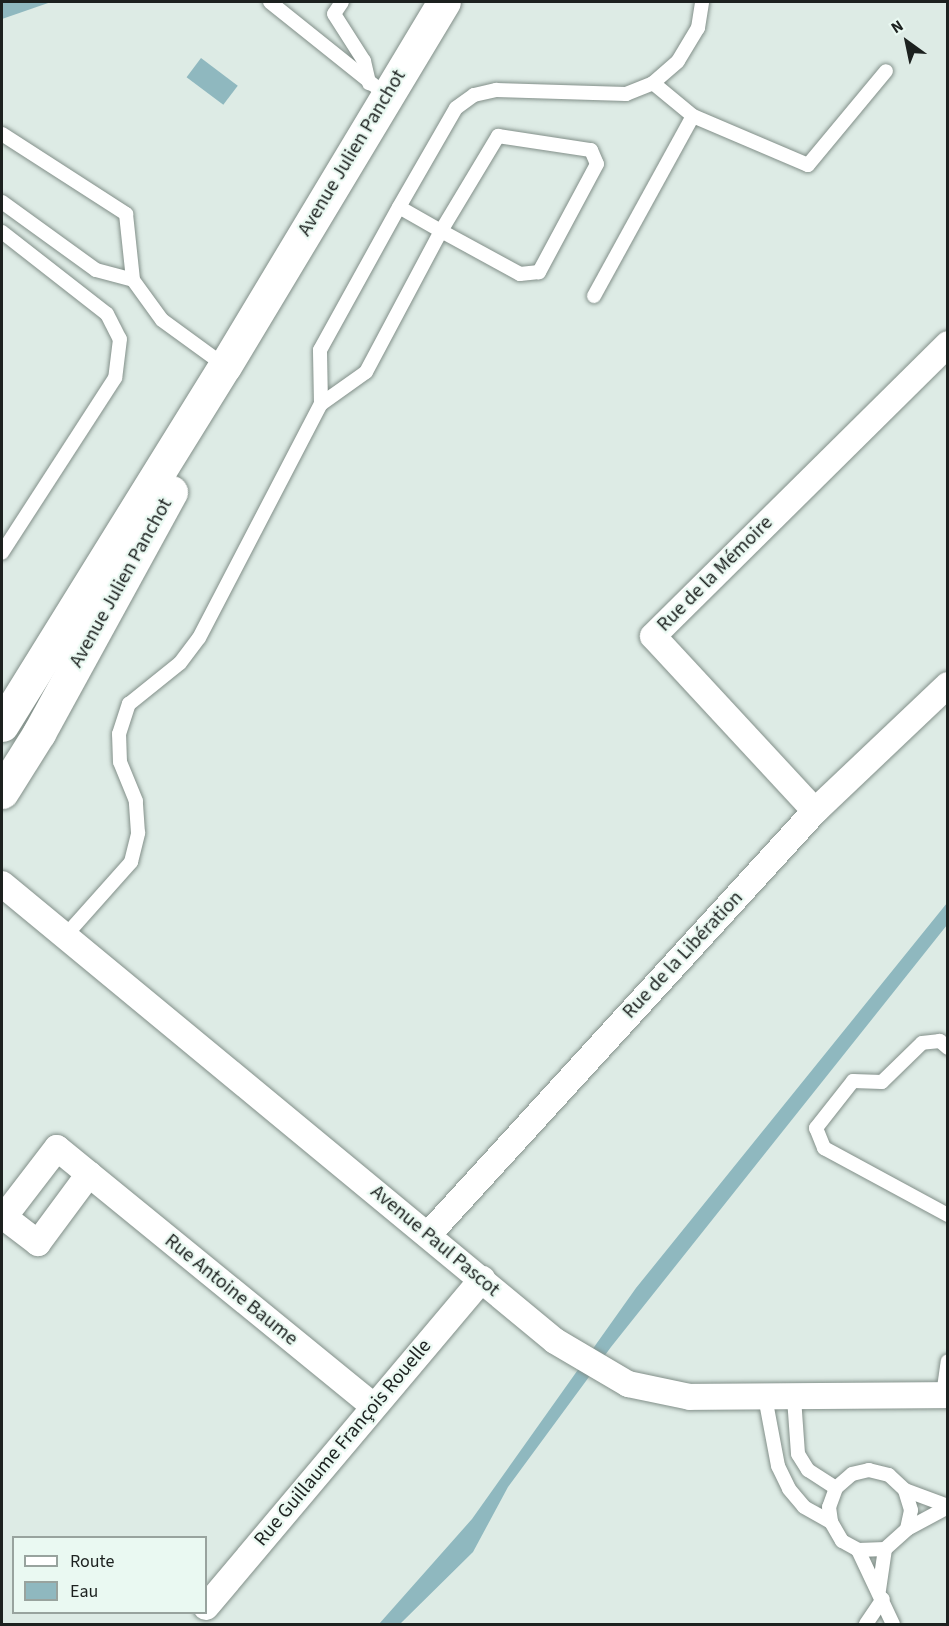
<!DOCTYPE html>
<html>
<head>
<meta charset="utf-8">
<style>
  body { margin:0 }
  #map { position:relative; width:949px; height:1626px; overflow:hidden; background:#ddebe5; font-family:"Source Sans 3",sans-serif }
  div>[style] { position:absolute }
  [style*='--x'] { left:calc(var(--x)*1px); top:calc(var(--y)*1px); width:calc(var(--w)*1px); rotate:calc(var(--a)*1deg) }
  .water>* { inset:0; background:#8fb8bf; transform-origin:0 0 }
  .roads { filter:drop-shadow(0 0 2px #828f89) drop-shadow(0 0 2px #828f89) }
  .lane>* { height:14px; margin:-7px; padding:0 7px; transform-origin:7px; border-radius:7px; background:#fff }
  .street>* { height:26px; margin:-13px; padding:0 13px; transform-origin:13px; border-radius:13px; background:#fff }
  .secondary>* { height:33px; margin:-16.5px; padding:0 16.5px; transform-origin:16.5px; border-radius:16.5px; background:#fff }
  span { translate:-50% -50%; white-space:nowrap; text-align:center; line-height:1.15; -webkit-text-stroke:4.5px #eaf9f2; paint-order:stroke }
  .street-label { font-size:20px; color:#1c211f }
  .frame { position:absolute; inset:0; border:3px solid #1c211f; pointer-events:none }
  .legend { position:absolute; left:12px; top:1536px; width:195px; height:78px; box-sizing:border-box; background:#eaf9f2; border:2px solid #98a39e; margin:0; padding:8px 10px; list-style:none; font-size:18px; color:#1c211f }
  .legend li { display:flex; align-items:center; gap:12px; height:30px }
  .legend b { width:30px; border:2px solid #98a39e }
  .north { position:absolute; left:877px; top:12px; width:60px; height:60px; -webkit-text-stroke:4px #eaf9f2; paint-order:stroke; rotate:327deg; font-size:16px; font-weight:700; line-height:24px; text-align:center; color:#1c211f }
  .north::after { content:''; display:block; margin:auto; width:21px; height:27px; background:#1c211f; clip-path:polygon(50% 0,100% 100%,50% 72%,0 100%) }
</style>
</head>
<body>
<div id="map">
  <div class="water">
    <div style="clip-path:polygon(2px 2px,51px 2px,2px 19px)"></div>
    <div style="left:201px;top:58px;width:46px;height:24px;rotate:37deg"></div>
    <div style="clip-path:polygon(947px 903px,947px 925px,611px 1347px,508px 1487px,473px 1552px,400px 1624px,379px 1624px,472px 1519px,636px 1288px)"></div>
  </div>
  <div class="roads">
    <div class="lane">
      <div style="--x:270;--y:2;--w:149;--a:38.7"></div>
      <div style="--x:342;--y:2;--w:14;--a:124"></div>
      <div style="--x:334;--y:14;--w:56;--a:57.4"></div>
      <div style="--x:364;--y:61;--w:23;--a:77"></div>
      <div style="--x:653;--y:83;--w:52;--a:39.5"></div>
      <div style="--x:693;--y:116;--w:125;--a:23.1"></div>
      <div style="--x:808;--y:165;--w:122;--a:-50.3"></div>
      <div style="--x:2;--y:134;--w:148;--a:32.8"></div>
      <div style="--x:126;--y:214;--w:66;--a:83.9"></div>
      <div style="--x:133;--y:280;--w:49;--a:54.1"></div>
      <div style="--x:162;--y:320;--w:78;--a:36.1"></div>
      <div style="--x:2;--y:202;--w:116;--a:35.9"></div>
      <div style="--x:96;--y:270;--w:38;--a:15"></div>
      <div style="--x:2;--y:232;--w:133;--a:38"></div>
      <div style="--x:107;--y:314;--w:28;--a:63"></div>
      <div style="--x:120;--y:339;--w:39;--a:97"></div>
      <div style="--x:115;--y:378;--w:208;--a:122.9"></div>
      <div style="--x:594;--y:296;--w:205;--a:-61.2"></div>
      <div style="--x:321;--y:404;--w:55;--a:-35.4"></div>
      <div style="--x:366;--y:372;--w:160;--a:-62"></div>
      <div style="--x:441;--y:231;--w:111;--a:-59"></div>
      <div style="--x:498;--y:136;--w:94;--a:8.6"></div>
      <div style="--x:591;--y:150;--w:15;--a:67"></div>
      <div style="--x:597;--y:164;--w:123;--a:118.2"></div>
      <div style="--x:539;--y:272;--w:19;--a:174"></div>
      <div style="--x:520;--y:274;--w:90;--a:-151.4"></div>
      <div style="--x:441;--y:231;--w:48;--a:-150.3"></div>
      <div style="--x:399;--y:207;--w:114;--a:-60.1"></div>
      <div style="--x:456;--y:108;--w:22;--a:-36"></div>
      <div style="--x:474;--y:95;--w:23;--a:-13"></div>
      <div style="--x:496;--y:90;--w:130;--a:1.8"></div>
      <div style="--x:626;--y:94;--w:29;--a:-22"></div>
      <div style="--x:653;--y:83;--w:33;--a:-41"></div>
      <div style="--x:678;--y:61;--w:39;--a:-59"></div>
      <div style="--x:698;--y:28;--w:26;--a:-81"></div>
      <div style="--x:66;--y:935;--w:98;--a:-48.3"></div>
      <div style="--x:131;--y:862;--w:30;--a:-76"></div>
      <div style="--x:138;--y:833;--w:32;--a:-94"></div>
      <div style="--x:136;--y:801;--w:42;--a:-112.3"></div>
      <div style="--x:120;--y:762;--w:28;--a:-92"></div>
      <div style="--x:119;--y:734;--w:32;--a:-72"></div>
      <div style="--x:129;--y:704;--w:65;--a:-38.8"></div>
      <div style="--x:180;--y:663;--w:31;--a:-53"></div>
      <div style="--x:199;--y:638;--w:264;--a:-62.5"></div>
      <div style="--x:321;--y:404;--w:54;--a:-91.1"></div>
      <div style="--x:320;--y:350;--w:163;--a:-61.1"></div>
      <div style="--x:948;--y:1048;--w:11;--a:-139"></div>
      <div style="--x:940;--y:1041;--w:18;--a:174"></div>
      <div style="--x:922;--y:1043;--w:56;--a:135.7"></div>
      <div style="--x:882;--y:1082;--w:29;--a:-178"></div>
      <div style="--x:853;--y:1081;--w:60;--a:128.2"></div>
      <div style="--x:816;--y:1128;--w:22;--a:68"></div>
      <div style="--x:824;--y:1148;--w:141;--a:28.4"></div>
      <div style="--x:943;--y:1395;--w:34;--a:-82"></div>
      <div style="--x:765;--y:1397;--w:70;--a:79.3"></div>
      <div style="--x:778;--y:1466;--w:25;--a:64"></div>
      <div style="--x:789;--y:1489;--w:23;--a:50"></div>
      <div style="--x:804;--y:1507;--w:31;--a:29"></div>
      <div style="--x:831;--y:1522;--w:22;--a:60"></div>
      <div style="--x:842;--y:1541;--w:18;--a:29"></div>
      <div style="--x:858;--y:1550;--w:27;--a:-2"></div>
      <div style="--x:885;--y:1549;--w:30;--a:-42"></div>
      <div style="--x:907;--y:1529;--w:19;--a:-78"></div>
      <div style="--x:911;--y:1510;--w:21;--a:-107"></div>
      <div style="--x:905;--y:1490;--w:22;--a:-137"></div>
      <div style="--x:889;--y:1475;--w:21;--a:-166"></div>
      <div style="--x:869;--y:1470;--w:17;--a:167"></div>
      <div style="--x:852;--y:1474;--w:21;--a:139"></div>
      <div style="--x:836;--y:1488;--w:20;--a:110"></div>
      <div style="--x:829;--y:1507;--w:15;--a:82"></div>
      <div style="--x:794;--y:1398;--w:56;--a:85.9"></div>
      <div style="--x:798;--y:1454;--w:19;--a:58"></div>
      <div style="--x:808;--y:1470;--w:33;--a:33"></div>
      <div style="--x:905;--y:1490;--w:46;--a:20.4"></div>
      <div style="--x:907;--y:1529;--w:47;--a:-28.2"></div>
      <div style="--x:858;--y:1550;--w:82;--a:64.7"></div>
      <div style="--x:879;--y:1590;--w:41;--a:-81.7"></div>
      <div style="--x:866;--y:1624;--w:30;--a:-56"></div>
    </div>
    <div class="street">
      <div style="--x:815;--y:811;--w:238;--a:-132.8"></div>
      <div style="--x:653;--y:636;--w:415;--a:-44.7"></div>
      <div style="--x:2;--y:884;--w:717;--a:39.57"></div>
      <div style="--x:555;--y:1341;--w:85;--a:30.5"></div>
      <div style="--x:628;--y:1384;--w:63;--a:11.8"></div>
      <div style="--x:690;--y:1397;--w:258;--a:-0.4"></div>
      <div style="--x:89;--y:1174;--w:86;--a:126.5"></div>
      <div style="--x:38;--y:1243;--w:43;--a:-142.6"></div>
      <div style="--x:4;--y:1217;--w:87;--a:-52.5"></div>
      <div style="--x:57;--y:1148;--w:408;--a:39.2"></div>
      <div style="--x:428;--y:1235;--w:574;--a:-47.61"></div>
      <div style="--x:815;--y:811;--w:183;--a:-43.5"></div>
      <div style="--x:206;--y:1607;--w:429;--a:-49.9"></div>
    </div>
    <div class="secondary">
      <div style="--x:2;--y:725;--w:423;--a:-58.2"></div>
      <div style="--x:225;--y:366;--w:425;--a:-59"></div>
      <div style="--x:2;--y:792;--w:70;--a:-57.9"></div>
      <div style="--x:39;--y:733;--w:275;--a:-61.3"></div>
    </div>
  </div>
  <div class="street-label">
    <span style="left:352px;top:153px;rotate:-59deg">Avenue Julien Panchot</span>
    <span style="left:715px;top:574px;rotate:-45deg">Rue de la Mémoire</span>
    <span style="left:121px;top:583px;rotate:-61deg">Avenue Julien Panchot</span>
    <span style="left:683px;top:955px;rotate:-47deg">Rue de la Libération</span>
    <span style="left:435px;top:1241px;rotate:40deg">Avenue Paul Pascot</span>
    <span style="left:231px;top:1290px;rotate:39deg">Rue Antoine Baume</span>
    <span style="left:343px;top:1443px;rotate:-50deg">Rue Guillaume François Rouelle</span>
  </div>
  <div class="frame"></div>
  <ul class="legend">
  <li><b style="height:8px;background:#fff"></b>Route</li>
  <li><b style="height:16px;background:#8fb8bf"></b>Eau</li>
  </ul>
  <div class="north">N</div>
</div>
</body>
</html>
